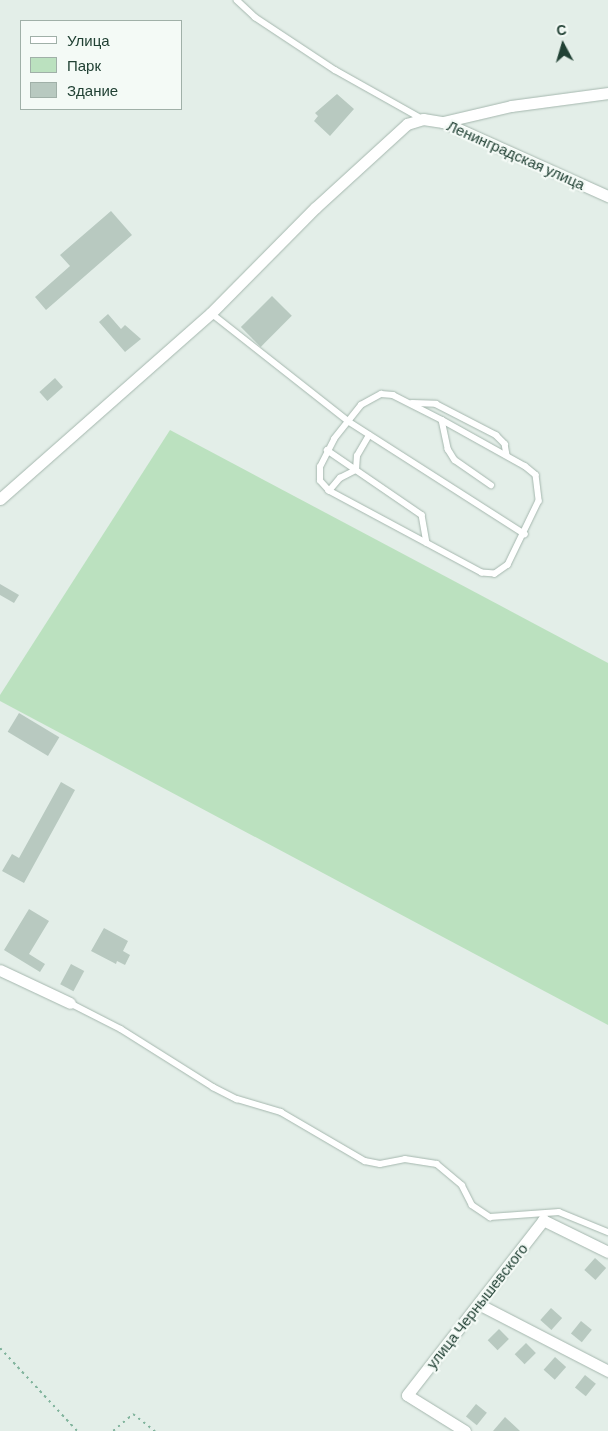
<!DOCTYPE html>
<html>
<head>
<meta charset="utf-8">
<style>
  body { margin:0 }
  #map { position:relative; width:608px; height:1431px; overflow:hidden; background:#e3eee8; font-family:Barlow,sans-serif }
  div>[style] { position:absolute }
  [style*='--x'] { left:calc(var(--x)*1px); top:calc(var(--y)*1px); width:calc(var(--w)*1px); rotate:calc(var(--a)*1deg) }
  .green>* { inset:0; background:#bbe1bf }
  .building>* { inset:0; background:#b8c9c0; transform-origin:0 0 }
  .path>* { height:2px; margin-top:-1px; transform-origin:0; background:repeating-linear-gradient(90deg,#81b49d 0 2.5px,transparent 0 6.5px) }
  .roads { filter:drop-shadow(0 0 1px #a5b7ae) drop-shadow(0 0 1px #a5b7ae) }
  .lane>* { height:5.5px; margin:-2.75px; padding:0 2.75px; transform-origin:2.75px; border-radius:2.75px; background:#fff }
  .street>* { height:11px; margin:-5.5px; padding:0 5.5px; transform-origin:5.5px; border-radius:5.5px; background:#fff }
  span { translate:-50% -50%; white-space:nowrap; text-align:center; line-height:1.15; -webkit-text-stroke:4.5px #f4faf6; paint-order:stroke }
  .street-label { font-size:15px; color:#214134 }
  .legend { position:absolute; left:20px; top:20px; width:162px; height:90px; box-sizing:border-box; background:#f4faf6; border:1px solid #a0b0a8; margin:0; padding:6px 9px; list-style:none; font-size:15px; color:#214134 }
  .legend li { display:flex; align-items:center; gap:10px; height:25px }
  .legend b { width:25px; border:1px solid #a0b0a8 }
  .north { position:absolute; left:538px; top:20px; width:50px; height:50px; -webkit-text-stroke:4px #f4faf6; paint-order:stroke; rotate:354deg; font-size:14px; font-weight:700; line-height:20px; text-align:center; color:#214134 }
  .north::after { content:''; display:block; margin:auto; width:18px; height:22px; background:#214134; clip-path:polygon(50% 0,100% 100%,50% 72%,0 100%) }
</style>
</head>
<body>
<div id="map">
  <div class="green">
    <div style="clip-path:polygon(170px 430px,608px 663px,608px 1025px,0 701px,0 695px)"></div>
  </div>
  <div class="building">
    <div style="clip-path:polygon(337px 94px,354px 109px,330px 136px,314px 121px,318px 116px,315px 113px)"></div>
    <div style="clip-path:polygon(111px 211px,132px 235px,46px 310px,35px 297px,70px 266px,60px 255px)"></div>
    <div style="left:272px;top:296px;width:28px;height:44px;rotate:45deg"></div>
    <div style="clip-path:polygon(108px 314px,121px 329px,125px 325px,141px 339px,125px 352px,99px 322px)"></div>
    <div style="left:55px;top:378px;width:12px;height:21px;rotate:48deg"></div>
    <div style="clip-path:polygon(0 584px,19px 595px,14px 603px,0 595px)"></div>
    <div style="left:19px;top:713px;width:47px;height:22px;rotate:31deg"></div>
    <div style="clip-path:polygon(61px 782px,75px 790px,24px 883px,2px 871px,12px 854px,19px 858px)"></div>
    <div style="clip-path:polygon(29px 909px,49px 921px,29px 954px,45px 964px,40px 972px,4px 950px)"></div>
    <div style="clip-path:polygon(104px 928px,128px 941px,123px 951px,130px 955px,125px 965px,117px 961px,116px 964px,91px 951px)"></div>
    <div style="left:71px;top:964px;width:15px;height:23px;rotate:28deg"></div>
    <div style="left:595px;top:1258px;width:15px;height:16px;rotate:42deg"></div>
    <div style="left:551px;top:1308px;width:15px;height:16px;rotate:42deg"></div>
    <div style="left:581px;top:1321px;width:14px;height:16px;rotate:39deg"></div>
    <div style="left:499px;top:1329px;width:14px;height:16px;rotate:45deg"></div>
    <div style="left:526px;top:1343px;width:14px;height:16px;rotate:45deg"></div>
    <div style="left:555px;top:1357px;width:15px;height:17px;rotate:42deg"></div>
    <div style="left:585px;top:1375px;width:14px;height:16px;rotate:39deg"></div>
    <div style="left:476px;top:1404px;width:14px;height:16px;rotate:39deg"></div>
    <div style="clip-path:polygon(505px 1417px,520px 1431px,493px 1431px)"></div>
  </div>
  <div class="path">
    <div style="--x:0;--y:1348;--w:113;--a:47.1"></div>
    <div style="--x:113;--y:1431;--w:26;--a:-40"></div>
    <div style="--x:133;--y:1414;--w:28;--a:38"></div>
  </div>
  <div class="roads">
    <div class="lane">
      <div style="--x:237;--y:0;--w:25;--a:43"></div>
      <div style="--x:255;--y:17;--w:96;--a:33.5"></div>
      <div style="--x:335;--y:70;--w:98;--a:29.2"></div>
      <div style="--x:211;--y:313;--w:174;--a:38.2"></div>
      <div style="--x:348;--y:421;--w:210;--a:32.6"></div>
      <div style="--x:381;--y:394;--w:12;--a:5"></div>
      <div style="--x:393;--y:395;--w:55;--a:27"></div>
      <div style="--x:442;--y:420;--w:95;--a:29"></div>
      <div style="--x:525;--y:466;--w:14;--a:39"></div>
      <div style="--x:536;--y:475;--w:26;--a:83"></div>
      <div style="--x:539;--y:501;--w:71;--a:115.8"></div>
      <div style="--x:508;--y:565;--w:16;--a:145"></div>
      <div style="--x:495;--y:574;--w:13;--a:-176"></div>
      <div style="--x:482;--y:573;--w:174;--a:-151.8"></div>
      <div style="--x:329;--y:491;--w:13;--a:-132"></div>
      <div style="--x:320;--y:481;--w:14;--a:-90"></div>
      <div style="--x:320;--y:467;--w:31;--a:-63"></div>
      <div style="--x:334;--y:439;--w:43;--a:-51.5"></div>
      <div style="--x:361;--y:405;--w:23;--a:-29"></div>
      <div style="--x:412;--y:403;--w:24;--a:2"></div>
      <div style="--x:436;--y:404;--w:68;--a:27.3"></div>
      <div style="--x:496;--y:435;--w:13;--a:45"></div>
      <div style="--x:505;--y:444;--w:11;--a:80"></div>
      <div style="--x:442;--y:420;--w:30;--a:78"></div>
      <div style="--x:448;--y:449;--w:13;--a:58"></div>
      <div style="--x:455;--y:460;--w:44;--a:34.8"></div>
      <div style="--x:327;--y:450;--w:115;--a:34.4"></div>
      <div style="--x:422;--y:515;--w:28;--a:80"></div>
      <div style="--x:329;--y:491;--w:17;--a:-50"></div>
      <div style="--x:340;--y:478;--w:18;--a:-27"></div>
      <div style="--x:356;--y:470;--w:14;--a:-86"></div>
      <div style="--x:357;--y:456;--w:24;--a:-60"></div>
      <div style="--x:70;--y:1003;--w:57;--a:27"></div>
      <div style="--x:121;--y:1029;--w:109;--a:32.2"></div>
      <div style="--x:213;--y:1087;--w:27;--a:27"></div>
      <div style="--x:237;--y:1099;--w:46;--a:16.5"></div>
      <div style="--x:281;--y:1112;--w:97;--a:30.3"></div>
      <div style="--x:365;--y:1161;--w:15;--a:11"></div>
      <div style="--x:380;--y:1164;--w:25;--a:-11"></div>
      <div style="--x:405;--y:1159;--w:32;--a:9"></div>
      <div style="--x:437;--y:1164;--w:33;--a:40"></div>
      <div style="--x:462;--y:1185;--w:22;--a:63"></div>
      <div style="--x:472;--y:1205;--w:22;--a:34"></div>
      <div style="--x:490;--y:1217;--w:69;--a:-4.1"></div>
      <div style="--x:559;--y:1212;--w:53;--a:22.2"></div>
    </div>
    <div class="street">
      <div style="--x:443;--y:122;--w:70;--a:-13.2"></div>
      <div style="--x:511;--y:106;--w:98;--a:-7.6"></div>
      <div style="--x:0;--y:499;--w:281;--a:-41.4"></div>
      <div style="--x:211;--y:313;--w:148;--a:-45.3"></div>
      <div style="--x:315;--y:208;--w:125;--a:-42.4"></div>
      <div style="--x:407;--y:124;--w:17;--a:-17"></div>
      <div style="--x:423;--y:119;--w:20;--a:9"></div>
      <div style="--x:443;--y:122;--w:181;--a:24.2"></div>
      <div style="--x:0;--y:970;--w:77;--a:25.2"></div>
      <div style="--x:484;--y:1307;--w:140;--a:27.3"></div>
      <div style="--x:465;--y:1431;--w:68;--a:-148.2"></div>
      <div style="--x:407;--y:1395;--w:222;--a:-52.1"></div>
      <div style="--x:543;--y:1220;--w:72;--a:26.2"></div>
    </div>
  </div>
  <div class="street-label">
    <span style="left:516px;top:155px;rotate:24deg">Ленинградская улица</span>
    <span style="left:477px;top:1306px;rotate:-52deg">улица Чернышевского</span>
  </div>
  <ul class="legend">
  <li><b style="height:6px;background:#fff"></b>Улица</li>
  <li><b style="height:14px;background:#bbe1bf"></b>Парк</li>
  <li><b style="height:14px;background:#b8c9c0"></b>Здание</li>
  </ul>
  <div class="north">С</div>
</div>
</body>
</html>
